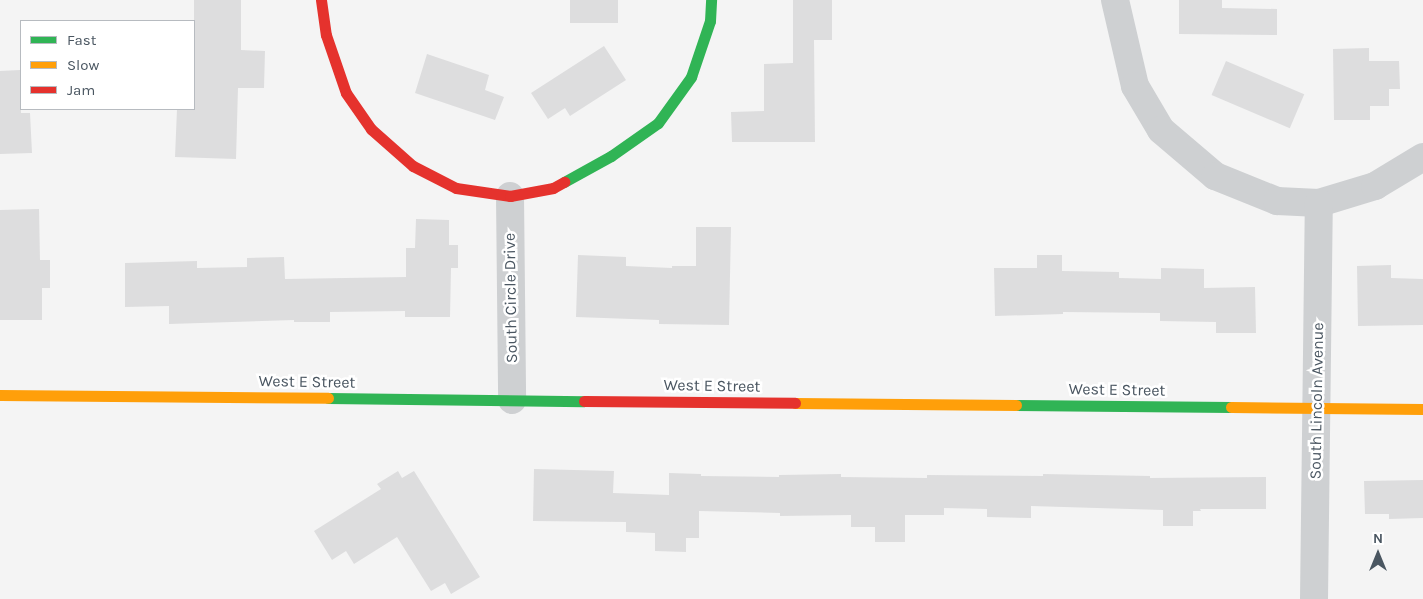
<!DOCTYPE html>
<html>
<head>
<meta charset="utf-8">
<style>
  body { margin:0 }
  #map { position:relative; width:1423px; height:599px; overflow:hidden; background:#f4f4f4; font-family:Karla,sans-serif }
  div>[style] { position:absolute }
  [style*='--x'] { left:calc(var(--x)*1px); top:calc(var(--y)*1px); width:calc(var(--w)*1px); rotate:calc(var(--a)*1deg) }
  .building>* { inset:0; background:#ddddde; transform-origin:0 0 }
  .street>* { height:28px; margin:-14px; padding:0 14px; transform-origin:14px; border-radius:14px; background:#ced0d2 }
  .fast>* { height:11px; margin:-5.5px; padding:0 5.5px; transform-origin:5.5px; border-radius:5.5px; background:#30b455 }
  .slow>* { height:11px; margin:-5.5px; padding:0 5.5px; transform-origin:5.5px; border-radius:5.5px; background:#ff9f0a }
  .jam>* { height:11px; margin:-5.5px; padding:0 5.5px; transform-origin:5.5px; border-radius:5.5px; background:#e5322d }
  span { translate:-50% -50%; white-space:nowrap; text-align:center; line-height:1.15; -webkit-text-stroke:5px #fff; paint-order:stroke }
  .street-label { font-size:16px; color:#4a5661 }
  .legend { position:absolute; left:20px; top:20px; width:175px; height:90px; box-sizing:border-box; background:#fff; border:1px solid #b7bbc0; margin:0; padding:6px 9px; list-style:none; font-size:15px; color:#4a5661 }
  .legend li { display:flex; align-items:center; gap:10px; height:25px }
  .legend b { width:25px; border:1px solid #b7bbc0 }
  .north { position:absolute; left:1353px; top:529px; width:50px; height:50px; -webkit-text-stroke:4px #fff; paint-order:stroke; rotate:0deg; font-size:14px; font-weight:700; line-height:20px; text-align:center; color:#4a5661 }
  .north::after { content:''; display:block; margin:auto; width:18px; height:22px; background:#4a5661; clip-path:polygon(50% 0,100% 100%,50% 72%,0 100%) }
</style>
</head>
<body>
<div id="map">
  <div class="building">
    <div style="clip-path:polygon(194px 0,241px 0,241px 50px,265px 51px,264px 88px,238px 88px,236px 159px,175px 157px,177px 109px,194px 109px)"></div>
    <div style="left:570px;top:0;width:48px;height:23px"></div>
    <div style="clip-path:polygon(793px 0,832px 0,832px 40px,814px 40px,815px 142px,732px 142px,731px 112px,764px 111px,764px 64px,793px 63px)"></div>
    <div style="clip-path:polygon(1179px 0,1222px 0,1222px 8px,1277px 9px,1277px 35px,1179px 34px)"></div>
    <div style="clip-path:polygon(604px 46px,626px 80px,570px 116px,565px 108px,548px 119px,531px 93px)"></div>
    <div style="clip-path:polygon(1369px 48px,1369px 61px,1399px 61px,1400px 89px,1389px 89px,1389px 106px,1370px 106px,1370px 120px,1334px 120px,1333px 49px)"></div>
    <div style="clip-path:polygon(427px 54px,489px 75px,485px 90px,504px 97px,495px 120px,415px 93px)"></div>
    <div style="left:1226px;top:61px;width:85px;height:37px;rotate:23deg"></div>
    <div style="clip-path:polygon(20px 70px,21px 113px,30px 113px,32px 153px,0 154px,0 71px)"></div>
    <div style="clip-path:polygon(39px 209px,40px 260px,50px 260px,50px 288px,42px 288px,42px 320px,0 320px,0 210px)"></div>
    <div style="clip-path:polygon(416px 219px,449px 220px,449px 245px,458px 245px,458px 268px,451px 268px,450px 317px,405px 317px,405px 311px,330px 312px,330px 322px,294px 322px,294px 320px,169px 324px,169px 306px,125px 307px,125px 263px,197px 261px,197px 268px,247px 267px,247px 258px,284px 257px,285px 279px,406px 277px,406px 248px,415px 248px)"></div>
    <div style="clip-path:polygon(696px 227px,731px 227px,729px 325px,659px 324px,659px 320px,576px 317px,578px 255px,626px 257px,626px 266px,672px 268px,672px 266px,696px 266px)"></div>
    <div style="clip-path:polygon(1037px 255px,1062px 255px,1062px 271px,1119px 272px,1119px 278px,1161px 279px,1161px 268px,1204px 269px,1204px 288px,1255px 287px,1256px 333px,1216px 333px,1216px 322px,1160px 321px,1160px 313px,1063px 312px,1063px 314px,995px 316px,994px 268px,1037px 268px)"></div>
    <div style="clip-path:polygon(1391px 265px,1391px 278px,1423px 279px,1423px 325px,1358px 326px,1357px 266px)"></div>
    <div style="clip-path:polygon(534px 469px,614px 471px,613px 493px,669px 495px,669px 473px,701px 474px,701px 476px,779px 477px,779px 475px,841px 474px,841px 477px,927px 478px,927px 475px,1043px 476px,1043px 474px,1150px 476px,1150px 478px,1266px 477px,1266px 509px,1200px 509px,1201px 511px,1193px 511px,1193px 526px,1163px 526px,1163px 510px,1031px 506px,1031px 518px,987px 517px,987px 509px,944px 508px,944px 515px,905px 515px,905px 542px,875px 542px,875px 527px,851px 527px,851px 515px,780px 516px,780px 513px,699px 511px,699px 538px,686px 538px,686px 552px,655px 551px,655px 533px,626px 532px,626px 522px,533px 521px)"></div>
    <div style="clip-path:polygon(398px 471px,402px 478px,414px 471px,480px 577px,451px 594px,445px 583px,431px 591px,397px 537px,354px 564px,346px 551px,332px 560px,314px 531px,381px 489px,377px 484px)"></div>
    <div style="clip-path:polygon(1423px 480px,1423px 518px,1389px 519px,1389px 514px,1365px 514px,1364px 481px)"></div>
  </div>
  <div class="street">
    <div style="--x:1115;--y:0;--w:88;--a:76.9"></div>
    <div style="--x:1135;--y:86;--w:51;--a:59.4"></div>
    <div style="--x:1161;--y:130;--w:71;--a:40.4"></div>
    <div style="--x:1215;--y:176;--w:67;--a:22"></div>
    <div style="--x:1277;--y:201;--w:42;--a:2.7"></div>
    <div style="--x:1319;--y:203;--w:59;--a:-16.9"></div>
    <div style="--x:1375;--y:186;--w:56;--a:-31.1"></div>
    <div style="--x:510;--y:196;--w:204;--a:89.4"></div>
    <div style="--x:1314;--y:599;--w:396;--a:-89.3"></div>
  </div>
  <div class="fast">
    <div style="--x:564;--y:182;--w:54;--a:-29"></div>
    <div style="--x:611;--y:156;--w:57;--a:-35.1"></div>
    <div style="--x:658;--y:123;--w:57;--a:-54.3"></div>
    <div style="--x:691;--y:77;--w:59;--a:-71.3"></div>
    <div style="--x:710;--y:21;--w:21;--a:-87"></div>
    <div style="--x:328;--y:398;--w:256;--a:0.7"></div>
    <div style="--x:1016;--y:405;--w:215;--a:0.5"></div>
  </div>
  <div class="slow">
    <div style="--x:0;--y:395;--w:328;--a:0.5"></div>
    <div style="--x:795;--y:403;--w:221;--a:0.5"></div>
    <div style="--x:1231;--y:407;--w:192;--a:0.6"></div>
  </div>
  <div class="jam">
    <div style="--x:321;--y:0;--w:35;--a:82"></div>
    <div style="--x:326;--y:35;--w:61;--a:71"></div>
    <div style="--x:346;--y:93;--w:44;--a:55.2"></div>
    <div style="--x:371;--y:129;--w:56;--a:41.4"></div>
    <div style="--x:413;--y:166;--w:48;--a:27.1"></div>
    <div style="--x:456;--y:188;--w:55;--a:8.4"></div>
    <div style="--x:510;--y:196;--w:44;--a:-10.5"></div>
    <div style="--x:553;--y:188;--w:13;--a:-29"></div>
    <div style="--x:584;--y:401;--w:211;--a:0.5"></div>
  </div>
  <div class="street-label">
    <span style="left:511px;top:298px;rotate:-91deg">South Circle Drive</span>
    <span style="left:307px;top:382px;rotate:1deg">West E Street</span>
    <span style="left:712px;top:386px;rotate:1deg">West E Street</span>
    <span style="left:1117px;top:390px;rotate:1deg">West E Street</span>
    <span style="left:1317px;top:401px;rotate:-89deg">South Lincoln Avenue</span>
  </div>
  <ul class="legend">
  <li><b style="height:6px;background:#30b455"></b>Fast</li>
  <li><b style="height:6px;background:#ff9f0a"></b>Slow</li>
  <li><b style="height:6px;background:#e5322d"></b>Jam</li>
  </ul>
  <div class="north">N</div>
</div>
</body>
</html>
